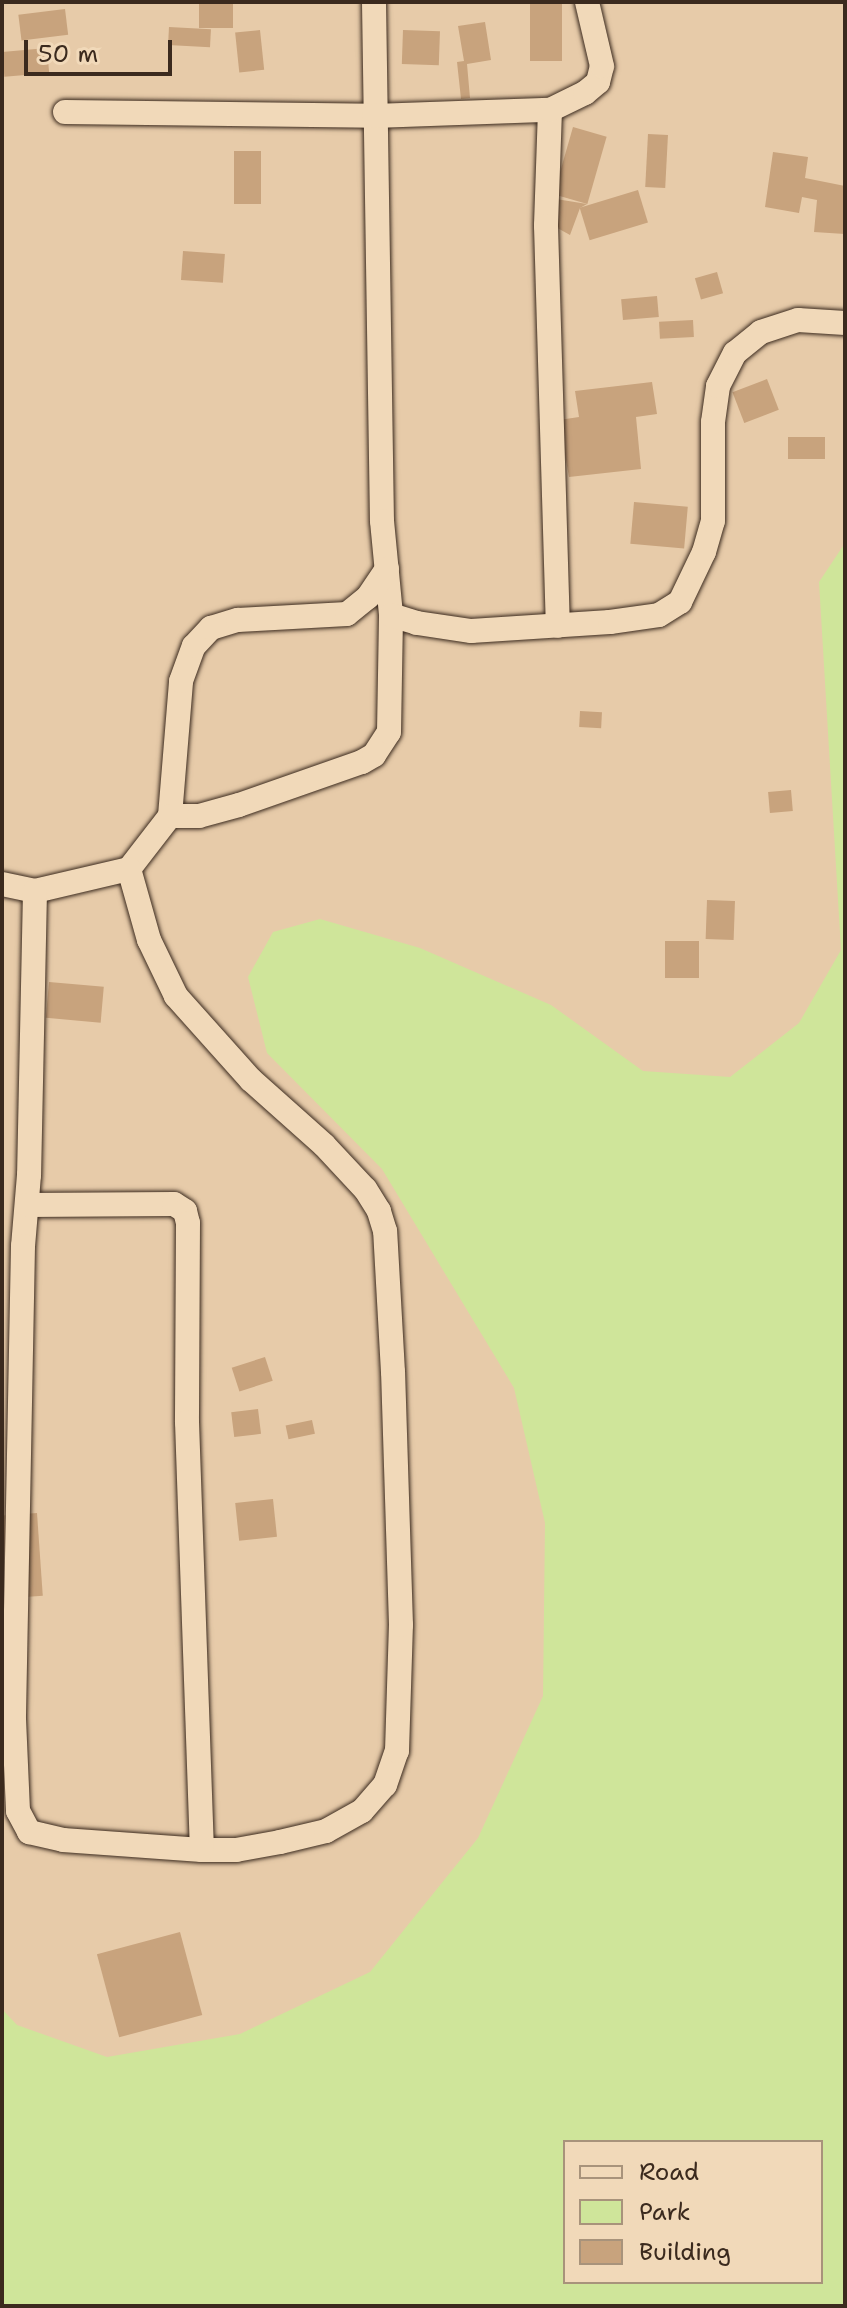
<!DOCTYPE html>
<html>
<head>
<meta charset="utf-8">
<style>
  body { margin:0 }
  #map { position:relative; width:847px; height:2308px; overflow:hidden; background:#e7cba9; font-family:"Shantell Sans",sans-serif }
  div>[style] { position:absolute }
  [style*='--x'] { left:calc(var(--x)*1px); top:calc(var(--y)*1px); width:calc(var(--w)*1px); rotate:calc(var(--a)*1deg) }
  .green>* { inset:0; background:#cfe59a }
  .building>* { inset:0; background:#c8a37d; transform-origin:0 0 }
  .roads { filter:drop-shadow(0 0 2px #3b2a1e) drop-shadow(0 0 2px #3b2a1e) }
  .minor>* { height:24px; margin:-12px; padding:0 12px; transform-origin:12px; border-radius:12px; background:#f1d9b9 }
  span { translate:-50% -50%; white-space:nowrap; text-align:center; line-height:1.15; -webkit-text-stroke:6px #f1d9b9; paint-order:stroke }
  .frame { position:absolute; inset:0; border:4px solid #3b2a1e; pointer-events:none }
  .legend { position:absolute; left:563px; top:2140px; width:260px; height:144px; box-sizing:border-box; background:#f1d9b9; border:2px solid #a8937b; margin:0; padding:10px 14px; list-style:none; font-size:24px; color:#3b2a1e }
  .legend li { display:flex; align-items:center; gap:16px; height:40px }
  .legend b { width:40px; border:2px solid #a8937b }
  .scale { position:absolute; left:24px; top:40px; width:148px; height:36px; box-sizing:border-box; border:4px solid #3b2a1e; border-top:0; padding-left:10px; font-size:24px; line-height:28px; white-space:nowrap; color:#3b2a1e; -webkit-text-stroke:6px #f1d9b9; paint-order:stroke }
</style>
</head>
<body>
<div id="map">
  <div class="green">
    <div style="clip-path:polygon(evenodd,845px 543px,845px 2306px,2px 2306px,2px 2009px,17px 2025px,107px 2057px,240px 2034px,370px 1972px,478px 1838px,543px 1696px,545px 1523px,514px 1388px,382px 1169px,267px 1053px,248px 977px,273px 932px,320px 919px,420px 948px,551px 1005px,643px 1071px,730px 1077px,799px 1023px,841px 950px,819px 582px,845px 543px,565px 2142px,821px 2142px,821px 2282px,565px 2282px,565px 2142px)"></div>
  </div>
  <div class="building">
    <div style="left:199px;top:2px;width:34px;height:26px"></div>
    <div style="left:530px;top:2px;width:32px;height:59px"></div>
    <div style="left:65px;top:9px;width:26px;height:47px;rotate:83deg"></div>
    <div style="clip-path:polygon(485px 22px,491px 60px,467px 64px,470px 98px,461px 99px,457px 62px,464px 61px,458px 26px)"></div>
    <div style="left:169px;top:27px;width:42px;height:18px;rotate:3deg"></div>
    <div style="left:260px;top:30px;width:40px;height:25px;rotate:84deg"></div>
    <div style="left:403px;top:30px;width:37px;height:34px;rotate:2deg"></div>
    <div style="left:47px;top:48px;width:25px;height:45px;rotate:85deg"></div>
    <div style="left:573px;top:127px;width:35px;height:70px;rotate:16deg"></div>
    <div style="left:648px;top:134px;width:20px;height:53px;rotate:3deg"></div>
    <div style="left:234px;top:151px;width:27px;height:53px"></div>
    <div style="clip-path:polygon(773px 152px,808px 157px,805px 178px,845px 186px,845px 234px,814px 232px,817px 200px,802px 197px,799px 213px,765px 207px)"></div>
    <div style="left:638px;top:190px;width:34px;height:61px;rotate:73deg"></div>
    <div style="clip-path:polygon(556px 199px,587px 204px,580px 208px,570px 235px,552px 225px)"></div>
    <div style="left:183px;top:251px;width:42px;height:29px;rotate:4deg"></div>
    <div style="left:717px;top:272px;width:22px;height:23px;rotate:74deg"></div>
    <div style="left:657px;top:296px;width:21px;height:36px;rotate:85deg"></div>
    <div style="left:693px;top:320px;width:17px;height:34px;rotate:87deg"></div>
    <div style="left:767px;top:379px;width:33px;height:37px;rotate:69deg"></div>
    <div style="clip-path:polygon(652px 382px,657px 414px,636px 417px,641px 469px,569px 477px,559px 420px,579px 417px,575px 391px)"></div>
    <div style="left:825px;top:437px;width:22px;height:37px;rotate:90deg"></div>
    <div style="left:634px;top:502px;width:54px;height:42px;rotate:5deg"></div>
    <div style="left:580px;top:711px;width:22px;height:16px;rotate:3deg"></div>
    <div style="left:791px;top:790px;width:21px;height:23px;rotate:85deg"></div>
    <div style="left:707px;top:900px;width:28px;height:39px;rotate:2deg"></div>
    <div style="left:665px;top:941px;width:34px;height:37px"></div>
    <div style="left:49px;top:982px;width:55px;height:36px;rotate:5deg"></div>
    <div style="left:265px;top:1357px;width:25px;height:35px;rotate:72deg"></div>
    <div style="left:258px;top:1409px;width:25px;height:27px;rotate:83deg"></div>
    <div style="left:312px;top:1420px;width:14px;height:27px;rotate:78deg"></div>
    <div style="left:273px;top:1499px;width:38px;height:38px;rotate:84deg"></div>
    <div style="left:37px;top:1513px;width:83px;height:35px;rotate:86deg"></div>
    <div style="left:180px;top:1932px;width:86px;height:86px;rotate:75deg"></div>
  </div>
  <div class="roads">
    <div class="minor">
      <div style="--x:374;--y:2;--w:519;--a:89.12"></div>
      <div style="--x:382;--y:521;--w:94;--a:84.5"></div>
      <div style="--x:550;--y:110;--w:116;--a:92"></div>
      <div style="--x:546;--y:226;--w:400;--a:88.3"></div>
      <div style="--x:65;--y:112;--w:309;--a:0.7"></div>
      <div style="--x:374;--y:116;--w:176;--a:-2"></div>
      <div style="--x:550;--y:110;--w:39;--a:-26"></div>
      <div style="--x:585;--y:93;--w:17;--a:-40"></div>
      <div style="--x:598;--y:82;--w:16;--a:-76"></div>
      <div style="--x:602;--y:66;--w:66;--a:-103.2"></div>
      <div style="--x:170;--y:816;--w:135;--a:-85.3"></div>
      <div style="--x:181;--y:681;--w:37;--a:-70"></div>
      <div style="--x:194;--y:646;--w:25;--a:-47"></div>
      <div style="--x:211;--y:628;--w:28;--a:-17"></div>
      <div style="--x:238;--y:620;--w:109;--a:-3.2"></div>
      <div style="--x:347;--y:614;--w:27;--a:-39"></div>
      <div style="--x:368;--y:597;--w:34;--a:-56"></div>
      <div style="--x:2;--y:884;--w:34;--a:12"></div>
      <div style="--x:35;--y:891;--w:97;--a:-13.2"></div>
      <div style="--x:129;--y:869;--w:67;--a:-52.3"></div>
      <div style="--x:170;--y:816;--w:29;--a:0"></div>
      <div style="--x:199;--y:816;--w:41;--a:-15.4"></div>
      <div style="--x:239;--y:805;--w:130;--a:-19.3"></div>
      <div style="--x:362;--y:762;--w:14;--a:-30"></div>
      <div style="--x:374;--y:755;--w:27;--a:-57"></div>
      <div style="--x:389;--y:732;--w:117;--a:-89"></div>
      <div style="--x:391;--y:615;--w:27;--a:17"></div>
      <div style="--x:417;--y:623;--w:55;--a:8.4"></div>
      <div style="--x:471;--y:631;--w:139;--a:-3.7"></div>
      <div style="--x:610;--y:622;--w:49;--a:-8.1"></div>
      <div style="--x:659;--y:615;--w:25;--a:-32"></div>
      <div style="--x:680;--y:602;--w:55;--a:-64.4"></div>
      <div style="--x:704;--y:552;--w:32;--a:-74"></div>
      <div style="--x:713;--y:521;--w:99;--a:-90"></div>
      <div style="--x:713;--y:422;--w:36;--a:-82"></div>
      <div style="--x:718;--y:386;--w:37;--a:-63"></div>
      <div style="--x:735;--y:353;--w:33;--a:-39"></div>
      <div style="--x:761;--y:332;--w:39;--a:-18"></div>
      <div style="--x:798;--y:320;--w:47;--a:3.7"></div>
      <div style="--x:35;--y:891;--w:284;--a:91.2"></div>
      <div style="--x:29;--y:1175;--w:71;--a:94.8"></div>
      <div style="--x:23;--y:1246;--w:473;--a:91.1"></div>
      <div style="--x:14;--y:1719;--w:92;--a:87.5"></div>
      <div style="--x:18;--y:1811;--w:24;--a:62"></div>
      <div style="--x:29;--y:1832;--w:35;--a:13"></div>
      <div style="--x:63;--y:1840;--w:139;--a:4.1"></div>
      <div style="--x:202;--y:1850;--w:34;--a:0"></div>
      <div style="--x:236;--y:1850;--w:45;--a:-10.3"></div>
      <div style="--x:280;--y:1842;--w:47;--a:-13.4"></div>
      <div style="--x:326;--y:1831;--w:41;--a:-29.1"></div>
      <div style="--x:362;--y:1811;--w:35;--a:-49"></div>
      <div style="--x:385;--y:1785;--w:36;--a:-71"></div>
      <div style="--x:397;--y:1751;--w:126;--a:-88.2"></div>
      <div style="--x:401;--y:1625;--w:253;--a:-91.8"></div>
      <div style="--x:393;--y:1372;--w:141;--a:-93.2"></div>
      <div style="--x:385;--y:1231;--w:21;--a:-107"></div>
      <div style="--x:379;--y:1211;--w:26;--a:-122"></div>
      <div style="--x:365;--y:1189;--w:60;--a:-133"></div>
      <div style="--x:324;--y:1145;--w:98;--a:-138.3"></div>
      <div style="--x:251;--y:1080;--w:113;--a:-131.8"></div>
      <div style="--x:176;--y:996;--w:62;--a:-115.7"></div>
      <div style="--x:149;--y:940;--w:74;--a:-105.7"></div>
      <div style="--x:27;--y:1205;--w:147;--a:-0.4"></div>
      <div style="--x:174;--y:1204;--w:13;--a:32"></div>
      <div style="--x:185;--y:1211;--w:12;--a:76"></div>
      <div style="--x:188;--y:1223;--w:199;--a:90.3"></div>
      <div style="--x:187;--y:1422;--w:428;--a:88"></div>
    </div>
  </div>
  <div class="frame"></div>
  <ul class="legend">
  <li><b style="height:10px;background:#f1d9b9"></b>Road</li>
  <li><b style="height:22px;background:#cfe59a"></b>Park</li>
  <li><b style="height:22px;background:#c8a37d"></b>Building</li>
  </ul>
  <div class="scale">50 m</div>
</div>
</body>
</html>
